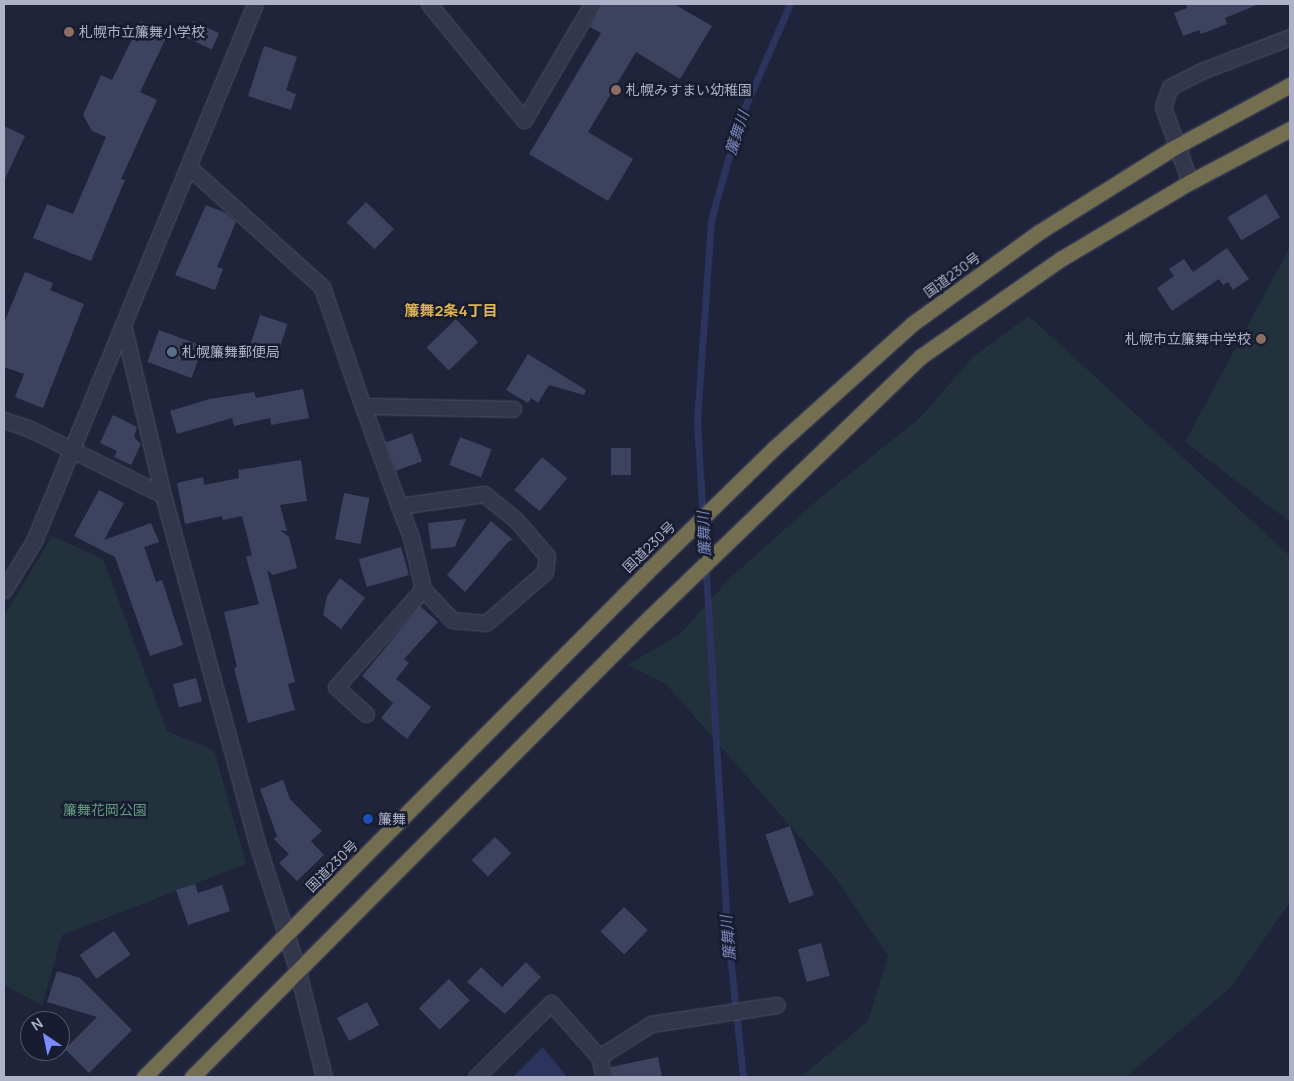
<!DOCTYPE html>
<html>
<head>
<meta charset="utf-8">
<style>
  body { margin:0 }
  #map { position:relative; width:1294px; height:1081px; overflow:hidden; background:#1f243b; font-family:Manrope,"Noto Sans JP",sans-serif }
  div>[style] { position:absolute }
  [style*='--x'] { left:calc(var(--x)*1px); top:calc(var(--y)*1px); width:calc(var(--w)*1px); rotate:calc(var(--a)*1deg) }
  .green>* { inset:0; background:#21323c }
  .water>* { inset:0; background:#2c345e }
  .stream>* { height:7px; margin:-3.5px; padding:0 3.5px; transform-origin:3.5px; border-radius:3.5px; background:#2c345e }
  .building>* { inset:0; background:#3d425e; transform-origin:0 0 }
  .roads { filter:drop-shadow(0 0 1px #4e5166) drop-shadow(0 0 1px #4e5166) }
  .minor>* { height:15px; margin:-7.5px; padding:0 7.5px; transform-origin:7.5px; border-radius:7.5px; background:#33374c }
  .highway>* { height:15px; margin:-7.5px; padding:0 7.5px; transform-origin:7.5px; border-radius:7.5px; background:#726e4f }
  .dots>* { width:14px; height:14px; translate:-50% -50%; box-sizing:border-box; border:2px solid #181c30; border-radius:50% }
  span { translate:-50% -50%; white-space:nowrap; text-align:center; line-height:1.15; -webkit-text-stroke:5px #181c30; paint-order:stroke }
  .poi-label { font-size:14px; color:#aeb1c8 }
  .left { translate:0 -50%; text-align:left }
  .right { translate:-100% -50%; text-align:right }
  .street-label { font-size:14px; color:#aeb1c8 }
  .park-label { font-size:14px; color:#629b7e }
  .water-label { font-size:15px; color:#7a85b8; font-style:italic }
  .neighbourhood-label { font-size:15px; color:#deb352; font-weight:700 }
  .frame { position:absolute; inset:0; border:5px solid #aeb1c8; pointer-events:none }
  .north { position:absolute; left:20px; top:1011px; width:50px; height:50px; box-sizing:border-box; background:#181c30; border:1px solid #54586d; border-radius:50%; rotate:326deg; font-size:14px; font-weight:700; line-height:20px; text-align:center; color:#aeb1c8 }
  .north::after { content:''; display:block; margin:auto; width:18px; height:22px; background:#7b8dff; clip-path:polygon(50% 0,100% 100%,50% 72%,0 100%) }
</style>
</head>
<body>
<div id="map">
  <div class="green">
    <div style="clip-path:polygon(1290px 247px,1290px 522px,1185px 442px)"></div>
    <div style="clip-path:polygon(1029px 316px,1290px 556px,1290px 902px,1230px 988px,1126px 1077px,801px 1077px,868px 1021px,888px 956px,835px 877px,666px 684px,628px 665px,681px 633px,730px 578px,820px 498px,920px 418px,973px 357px)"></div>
    <div style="clip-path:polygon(52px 536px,103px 559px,167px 731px,214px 750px,246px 864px,62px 935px,42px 1005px,4px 985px,4px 616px)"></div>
  </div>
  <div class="water">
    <div style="clip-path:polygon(543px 1047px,567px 1077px,513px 1077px)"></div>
  </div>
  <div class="stream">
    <div style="--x:743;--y:1077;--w:151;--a:-96.1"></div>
    <div style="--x:727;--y:927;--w:507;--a:-93.39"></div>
    <div style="--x:697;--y:421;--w:201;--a:-86"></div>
    <div style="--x:711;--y:220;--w:101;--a:-74.4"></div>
    <div style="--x:738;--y:123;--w:130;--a:-66.4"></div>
  </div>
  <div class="building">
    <div style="clip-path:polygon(602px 4px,674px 4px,712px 26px,680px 79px,636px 52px,588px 132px,633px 159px,608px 201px,529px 154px,601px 33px,590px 27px)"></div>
    <div style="clip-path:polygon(1186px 4px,1259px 4px,1225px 18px,1227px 24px,1201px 34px,1199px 30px,1183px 36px,1174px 13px,1187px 8px)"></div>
    <div style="clip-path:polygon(141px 21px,168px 34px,140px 92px,157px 100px,121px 179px,125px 180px,91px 261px,33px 238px,47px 204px,73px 214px,106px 137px,92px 131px,83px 115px,101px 75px,112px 80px)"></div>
    <div style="left:193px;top:21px;width:29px;height:18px;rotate:25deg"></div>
    <div style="clip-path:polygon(264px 46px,297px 57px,286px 90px,296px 94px,291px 110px,248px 96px)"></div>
    <div style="clip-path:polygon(4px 126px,25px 136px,4px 181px)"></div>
    <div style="left:1266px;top:194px;width:27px;height:45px;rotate:59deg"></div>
    <div style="left:366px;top:202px;width:39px;height:28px;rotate:44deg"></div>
    <div style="clip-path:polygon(206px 205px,226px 213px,236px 222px,217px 267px,223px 269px,215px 290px,175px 275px)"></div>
    <div style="clip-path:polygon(1227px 248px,1249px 279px,1233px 290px,1228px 282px,1223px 285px,1219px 279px,1172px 311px,1157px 288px,1174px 276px,1169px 269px,1184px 259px,1193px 272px)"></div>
    <div style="clip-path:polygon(25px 272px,53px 283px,50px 290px,84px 304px,43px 408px,15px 397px,24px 374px,4px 367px,4px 323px)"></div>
    <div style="left:260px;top:315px;width:29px;height:34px;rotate:18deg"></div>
    <div style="left:456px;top:319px;width:32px;height:41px;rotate:46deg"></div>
    <div style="left:159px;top:330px;width:47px;height:34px;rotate:20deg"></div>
    <div style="clip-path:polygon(528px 354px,586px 390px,584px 395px,549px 385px,538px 403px,531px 398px,528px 403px,506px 390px)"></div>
    <div style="clip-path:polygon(303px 389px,309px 418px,271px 425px,270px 418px,234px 426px,232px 418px,177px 434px,170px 411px,210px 399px,254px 392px,256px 398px)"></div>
    <div style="clip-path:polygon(113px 415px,137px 427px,134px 437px,141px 444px,131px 465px,114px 457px,117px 451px,100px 443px)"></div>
    <div style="left:412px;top:433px;width:30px;height:28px;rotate:70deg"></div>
    <div style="left:460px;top:437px;width:34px;height:30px;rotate:21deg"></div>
    <div style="left:611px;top:448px;width:20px;height:27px"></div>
    <div style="left:542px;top:457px;width:33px;height:43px;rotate:40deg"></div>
    <div style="clip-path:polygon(301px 460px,307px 501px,280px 505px,287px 531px,280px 530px,289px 537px,297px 568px,273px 575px,267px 570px,295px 682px,288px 684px,295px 710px,248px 723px,234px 668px,237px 667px,224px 612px,259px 604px,246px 557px,252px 555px,242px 516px,223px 520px,222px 516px,185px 524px,177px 483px,203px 477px,204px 485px,239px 478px,238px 470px)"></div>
    <div style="clip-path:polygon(99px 490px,124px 503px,104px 540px,151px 523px,159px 542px,144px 547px,156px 582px,162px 580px,183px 645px,150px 656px,115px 557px,74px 536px)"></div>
    <div style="left:344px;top:493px;width:26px;height:47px;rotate:11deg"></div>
    <div style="clip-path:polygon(466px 519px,455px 547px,431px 549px,428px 523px)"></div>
    <div style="clip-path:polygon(491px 521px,513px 540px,509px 541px,465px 592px,447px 575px)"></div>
    <div style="left:401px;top:547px;width:29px;height:44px;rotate:74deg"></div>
    <div style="clip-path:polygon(340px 578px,365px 598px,341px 629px,323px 615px,327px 596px)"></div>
    <div style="clip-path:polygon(420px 606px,438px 622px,404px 659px,409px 663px,396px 679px,431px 707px,407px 739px,381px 718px,393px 703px,362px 676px)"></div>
    <div style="left:196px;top:678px;width:24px;height:24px;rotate:75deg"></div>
    <div style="clip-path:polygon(283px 780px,290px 799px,322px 831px,311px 841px,324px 855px,297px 881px,279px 863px,289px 854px,274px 839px,277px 836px,260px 789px)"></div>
    <div style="left:790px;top:826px;width:73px;height:26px;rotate:71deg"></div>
    <div style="left:495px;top:837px;width:23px;height:33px;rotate:45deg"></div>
    <div style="clip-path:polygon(195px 884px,198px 893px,222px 885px,230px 911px,188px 925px,176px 890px)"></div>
    <div style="left:624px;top:907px;width:33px;height:34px;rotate:44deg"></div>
    <div style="left:114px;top:931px;width:29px;height:42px;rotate:55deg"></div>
    <div style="left:821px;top:943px;width:34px;height:24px;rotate:75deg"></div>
    <div style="clip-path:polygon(526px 962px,541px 977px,505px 1014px,467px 982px,481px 967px,502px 987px)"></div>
    <div style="clip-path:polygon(57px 971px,80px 978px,132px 1030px,89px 1073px,65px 1049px,97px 1017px,47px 1002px)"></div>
    <div style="left:449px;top:979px;width:30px;height:42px;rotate:46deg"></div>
    <div style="left:367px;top:1002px;width:26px;height:34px;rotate:62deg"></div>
    <div style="clip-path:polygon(658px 1057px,662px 1077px,613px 1077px,611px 1067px)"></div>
  </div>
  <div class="roads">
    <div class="minor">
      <div style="--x:429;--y:4;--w:150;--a:50.7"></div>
      <div style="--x:524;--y:120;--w:134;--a:-59.6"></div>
      <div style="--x:190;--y:168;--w:178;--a:42"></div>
      <div style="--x:322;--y:287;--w:120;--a:71.1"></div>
      <div style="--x:361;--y:401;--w:112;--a:70.1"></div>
      <div style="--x:399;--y:506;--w:33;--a:69"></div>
      <div style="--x:411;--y:537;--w:53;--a:77"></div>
      <div style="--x:423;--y:589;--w:42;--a:46.9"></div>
      <div style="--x:452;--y:620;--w:34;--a:5"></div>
      <div style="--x:486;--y:623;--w:78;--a:-40.8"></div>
      <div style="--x:545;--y:572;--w:16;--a:-83"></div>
      <div style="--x:547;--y:556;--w:48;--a:-130.7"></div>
      <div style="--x:516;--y:520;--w:41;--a:-140.9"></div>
      <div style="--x:484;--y:494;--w:86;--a:172"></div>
      <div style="--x:1190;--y:182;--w:80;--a:-109.8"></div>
      <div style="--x:1163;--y:107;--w:21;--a:-71"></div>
      <div style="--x:1170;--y:87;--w:35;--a:-27"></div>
      <div style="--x:1201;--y:71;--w:95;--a:-20.9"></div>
      <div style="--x:124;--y:329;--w:171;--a:76.8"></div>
      <div style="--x:163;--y:495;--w:357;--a:74.9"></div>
      <div style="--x:256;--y:840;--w:139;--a:72.3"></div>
      <div style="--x:298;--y:972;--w:108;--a:76.1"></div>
      <div style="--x:363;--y:406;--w:150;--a:1.1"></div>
      <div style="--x:4;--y:420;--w:28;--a:19"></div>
      <div style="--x:30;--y:429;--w:148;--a:26.4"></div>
      <div style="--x:4;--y:590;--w:57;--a:-58.5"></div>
      <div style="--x:34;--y:541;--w:581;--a:-67.63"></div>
      <div style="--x:366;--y:714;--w:40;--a:-138"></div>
      <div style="--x:336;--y:687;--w:131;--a:-48.4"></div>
      <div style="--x:599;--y:1057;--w:62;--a:-32.4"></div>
      <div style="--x:651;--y:1024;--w:127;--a:-8.6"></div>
      <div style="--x:476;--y:1077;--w:105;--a:-44.6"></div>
      <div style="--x:551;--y:1003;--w:72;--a:48.4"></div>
      <div style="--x:599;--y:1057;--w:21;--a:76"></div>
    </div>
    <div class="highway">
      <div style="--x:144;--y:1077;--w:711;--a:-45.11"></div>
      <div style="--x:646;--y:573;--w:179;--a:-44.3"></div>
      <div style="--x:774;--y:448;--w:186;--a:-41.9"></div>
      <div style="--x:912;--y:324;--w:157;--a:-35.9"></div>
      <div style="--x:1039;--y:232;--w:160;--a:-32"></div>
      <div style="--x:1175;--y:147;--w:131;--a:-28.3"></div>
      <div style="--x:192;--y:1077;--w:645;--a:-45.13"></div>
      <div style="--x:647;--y:620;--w:379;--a:-43.9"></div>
      <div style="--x:920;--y:357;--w:169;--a:-34.9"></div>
      <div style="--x:1059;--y:260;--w:152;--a:-30.8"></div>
      <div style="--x:1190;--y:182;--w:113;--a:-27.9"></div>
    </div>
  </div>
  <div class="dots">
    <div style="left:69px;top:32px;background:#8d6e63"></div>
    <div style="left:616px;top:90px;background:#8d6e63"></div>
    <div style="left:1261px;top:339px;background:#8d6e63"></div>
    <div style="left:172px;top:352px;background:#5c6f8a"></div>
    <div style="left:368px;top:819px;background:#1a4fb4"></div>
  </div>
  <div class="poi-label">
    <span class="left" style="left:79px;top:32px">札幌市立簾舞小学校</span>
    <span class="left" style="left:626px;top:90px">札幌みすまい幼稚園</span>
    <span class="right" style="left:1251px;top:339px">札幌市立簾舞中学校</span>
    <span class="left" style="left:182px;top:352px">札幌簾舞郵便局</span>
    <span class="left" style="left:378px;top:819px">簾舞</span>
  </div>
  <div class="street-label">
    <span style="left:952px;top:275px;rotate:-36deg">国道230号</span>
    <span style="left:649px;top:547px;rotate:-44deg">国道230号</span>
    <span style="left:332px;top:866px;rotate:-45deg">国道230号</span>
  </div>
  <div class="park-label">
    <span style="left:105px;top:810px">簾舞花岡公園</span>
  </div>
  <div class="water-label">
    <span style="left:737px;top:133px;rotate:-72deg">簾舞川</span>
    <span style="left:704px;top:534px;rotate:-93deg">簾舞川</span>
    <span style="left:728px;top:938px;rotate:-95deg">簾舞川</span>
  </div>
  <div class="neighbourhood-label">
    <span style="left:451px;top:311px">簾舞2条4丁目</span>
  </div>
  <div class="frame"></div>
  <div class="north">N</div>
</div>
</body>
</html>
